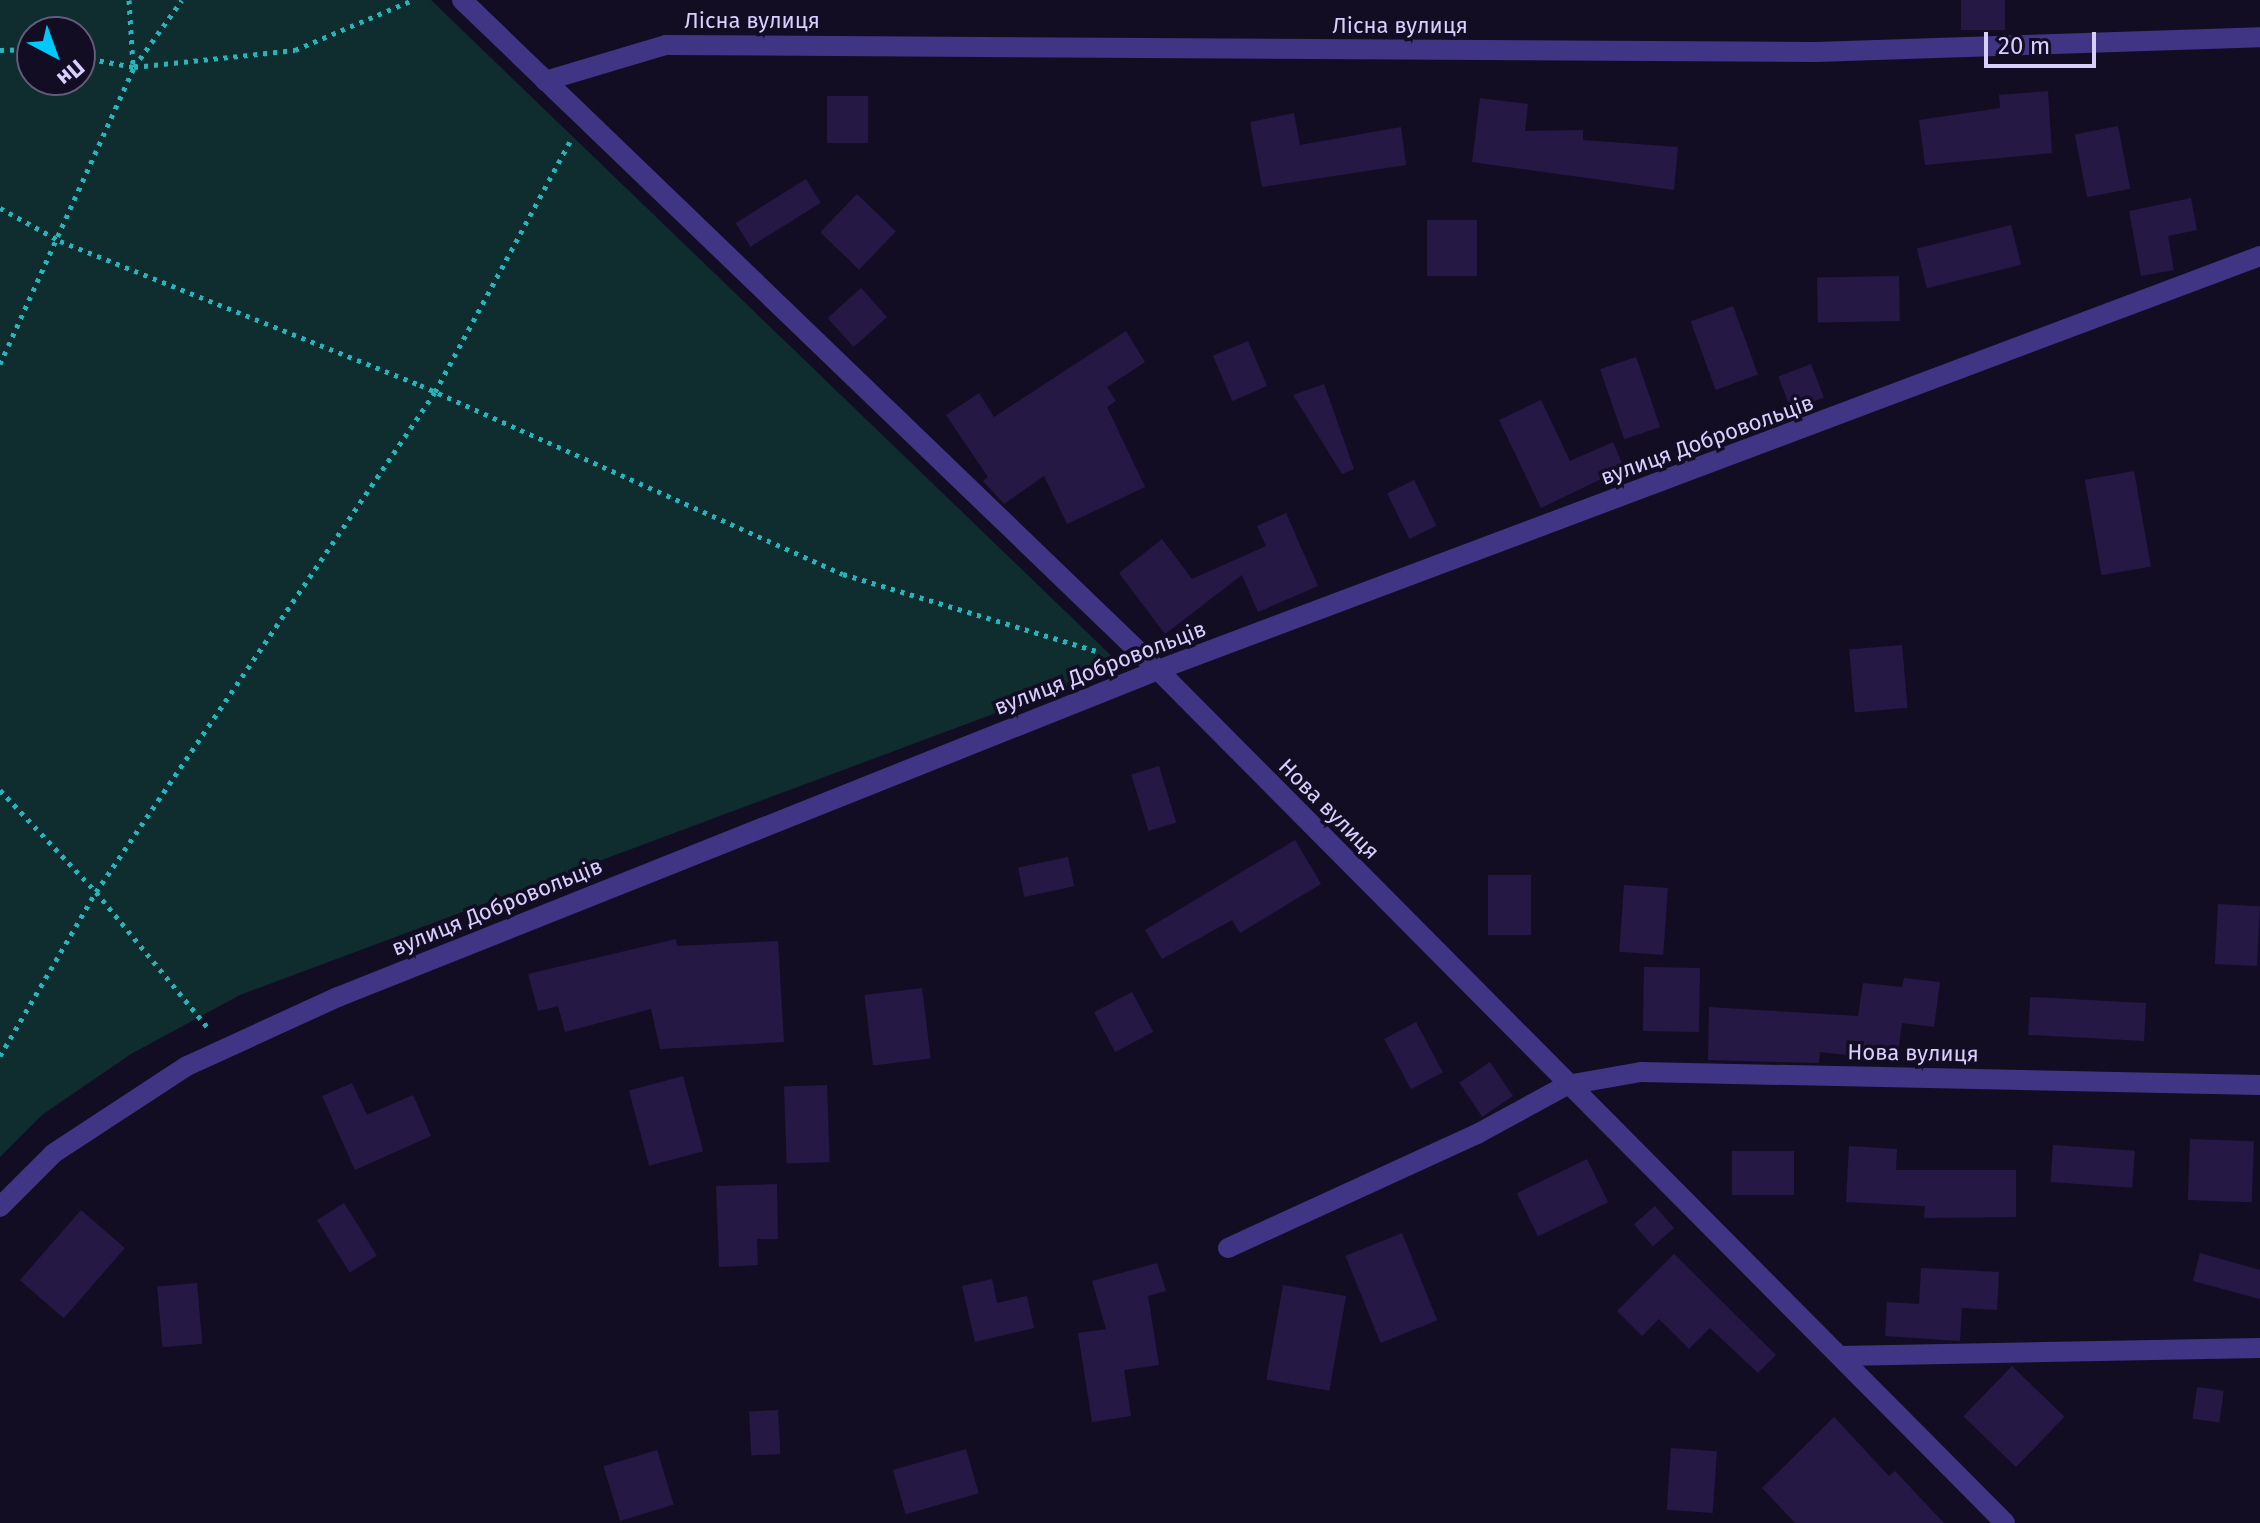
<!DOCTYPE html>
<html>
<head>
<meta charset="utf-8">
<style>
  body { margin:0 }
  #map { position:relative; width:2260px; height:1523px; overflow:hidden; background:#130d23; font-family:"Fira Sans",sans-serif }
  div>[style] { position:absolute }
  [style*='--x'] { left:calc(var(--x)*1px); top:calc(var(--y)*1px); width:calc(var(--w)*1px); rotate:calc(var(--a)*1deg) }
  .green>* { inset:0; background:#0f2c2e }
  .building>* { inset:0; background:#251845; transform-origin:0 0 }
  .path>* { height:5px; margin-top:-2.5px; transform-origin:0; background:repeating-linear-gradient(90deg,#27b5bb 0 4px,transparent 0 10px) }
  .lane>* { height:20px; margin:-10px; padding:0 10px; transform-origin:10px; border-radius:10px; background:#403585 }
  .street>* { height:20px; margin:-10px; padding:0 10px; transform-origin:10px; border-radius:10px; background:#403585 }
  span { translate:-50% -50%; white-space:nowrap; text-align:center; line-height:1.15; -webkit-text-stroke:7px #130d23; paint-order:stroke }
  .street-label { font-size:22px; color:#d9cfff }
  .north { position:absolute; left:16px; top:16px; width:80px; height:80px; box-sizing:border-box; background:#130d23; border:2px solid #625b7b; border-radius:50%; rotate:139deg; font-size:22px; font-weight:700; line-height:32px; text-align:center; color:#d9cfff }
  .north::after { content:''; display:block; margin:auto; width:28px; height:36px; background:#00c8fa; clip-path:polygon(50% 0,100% 100%,50% 72%,0 100%) }
  .scale { position:absolute; left:1984px; top:32px; width:112px; height:36px; box-sizing:border-box; border:4px solid #d9cfff; border-top:0; padding-left:10px; font-size:24px; line-height:28px; white-space:nowrap; color:#d9cfff; -webkit-text-stroke:6px #130d23; paint-order:stroke }
</style>
</head>
<body>
<div id="map">
  <div class="green">
    <div style="clip-path:polygon(evenodd,0 0,431px 0,1122px 666px,240px 995px,131px 1054px,42px 1115px,0 1157px,0 0,80px 32px,80px 80px,32px 80px,32px 32px,80px 32px)"></div>
  </div>
  <div class="building">
    <div style="left:1961px;top:0;width:44px;height:30px"></div>
    <div style="clip-path:polygon(2048px 91px,2052px 153px,1925px 165px,1919px 120px,2000px 108px,1999px 95px)"></div>
    <div style="left:827px;top:96px;width:41px;height:47px"></div>
    <div style="clip-path:polygon(1480px 98px,1528px 104px,1525px 131px,1583px 130px,1583px 140px,1678px 147px,1674px 190px,1472px 162px)"></div>
    <div style="clip-path:polygon(1294px 113px,1300px 145px,1401px 127px,1406px 165px,1262px 187px,1250px 122px)"></div>
    <div style="left:2118px;top:126px;width:64px;height:44px;rotate:79deg"></div>
    <div style="left:806px;top:179px;width:28px;height:83px;rotate:58deg"></div>
    <div style="left:857px;top:194px;width:54px;height:53px;rotate:44deg"></div>
    <div style="clip-path:polygon(2191px 198px,2197px 230px,2168px 236px,2174px 270px,2141px 276px,2129px 211px)"></div>
    <div style="left:1427px;top:220px;width:50px;height:56px"></div>
    <div style="left:2011px;top:225px;width:41px;height:97px;rotate:76deg"></div>
    <div style="left:1899px;top:276px;width:45px;height:82px;rotate:89deg"></div>
    <div style="left:861px;top:288px;width:39px;height:45px;rotate:48deg"></div>
    <div style="left:1733px;top:306px;width:73px;height:45px;rotate:70deg"></div>
    <div style="clip-path:polygon(1126px 331px,1145px 362px,1107px 387px,1116px 401px,1107px 407px,1145px 487px,1067px 524px,1044px 476px,1004px 504px,983px 481px,988px 477px,946px 415px,979px 393px,994px 417px)"></div>
    <div style="left:1248px;top:341px;width:49px;height:38px;rotate:67deg"></div>
    <div style="left:1636px;top:357px;width:74px;height:38px;rotate:71deg"></div>
    <div style="left:1811px;top:364px;width:36px;height:35px;rotate:69deg"></div>
    <div style="clip-path:polygon(1324px 384px,1354px 469px,1342px 474px,1293px 395px)"></div>
    <div style="clip-path:polygon(1541px 400px,1570px 461px,1613px 442px,1624px 468px,1541px 508px,1499px 420px)"></div>
    <div style="left:2134px;top:471px;width:97px;height:50px;rotate:80deg"></div>
    <div style="left:1414px;top:480px;width:51px;height:30px;rotate:64deg"></div>
    <div style="clip-path:polygon(1286px 513px,1318px 586px,1258px 612px,1242px 575px,1165px 634px,1119px 573px,1162px 539px,1192px 579px,1266px 546px,1257px 526px)"></div>
    <div style="left:1902px;top:645px;width:63px;height:53px;rotate:85deg"></div>
    <div style="left:1159px;top:766px;width:59px;height:29px;rotate:73deg"></div>
    <div style="clip-path:polygon(1295px 840px,1321px 884px,1240px 933px,1232px 920px,1162px 959px,1145px 930px)"></div>
    <div style="left:1068px;top:857px;width:30px;height:51px;rotate:78deg"></div>
    <div style="left:1488px;top:875px;width:43px;height:60px"></div>
    <div style="left:1624px;top:885px;width:44px;height:67px;rotate:4deg"></div>
    <div style="left:2218px;top:904px;width:42px;height:60px;rotate:3deg"></div>
    <div style="clip-path:polygon(676px 939px,677px 946px,778px 941px,784px 1042px,660px 1049px,651px 1009px,565px 1032px,558px 1006px,538px 1011px,528px 974px)"></div>
    <div style="left:1644px;top:967px;width:56px;height:64px;rotate:1deg"></div>
    <div style="clip-path:polygon(1904px 978px,1940px 982px,1934px 1027px,1902px 1023px,1897px 1061px,1820px 1052px,1819px 1063px,1708px 1060px,1709px 1007px,1858px 1016px,1863px 983px,1902px 987px)"></div>
    <div style="left:922px;top:988px;width:71px;height:58px;rotate:83deg"></div>
    <div style="left:1132px;top:992px;width:45px;height:43px;rotate:62deg"></div>
    <div style="left:2146px;top:1003px;width:38px;height:116px;rotate:93deg"></div>
    <div style="left:1416px;top:1022px;width:57px;height:36px;rotate:62deg"></div>
    <div style="left:1490px;top:1062px;width:41px;height:37px;rotate:56deg"></div>
    <div style="left:683px;top:1076px;width:78px;height:56px;rotate:75deg"></div>
    <div style="clip-path:polygon(352px 1083px,367px 1115px,413px 1095px,431px 1136px,355px 1170px,322px 1096px)"></div>
    <div style="left:827px;top:1085px;width:77px;height:43px;rotate:88deg"></div>
    <div style="left:2190px;top:1139px;width:64px;height:61px;rotate:2deg"></div>
    <div style="left:2053px;top:1145px;width:82px;height:37px;rotate:4deg"></div>
    <div style="clip-path:polygon(1849px 1146px,1897px 1149px,1896px 1170px,2016px 1170px,2016px 1217px,1924px 1218px,1925px 1206px,1846px 1202px)"></div>
    <div style="left:1732px;top:1151px;width:62px;height:44px"></div>
    <div style="left:1587px;top:1159px;width:48px;height:78px;rotate:64deg"></div>
    <div style="clip-path:polygon(777px 1184px,778px 1239px,757px 1239px,758px 1265px,719px 1267px,716px 1186px)"></div>
    <div style="left:344px;top:1203px;width:62px;height:32px;rotate:58deg"></div>
    <div style="left:1655px;top:1206px;width:29px;height:28px;rotate:49deg"></div>
    <div style="left:81px;top:1210px;width:58px;height:93px;rotate:41deg"></div>
    <div style="left:1402px;top:1233px;width:94px;height:61px;rotate:68deg"></div>
    <div style="clip-path:polygon(2200px 1253px,2260px 1270px,2260px 1299px,2193px 1281px)"></div>
    <div style="clip-path:polygon(1674px 1254px,1776px 1355px,1758px 1373px,1710px 1328px,1689px 1349px,1659px 1319px,1642px 1336px,1617px 1311px)"></div>
    <div style="clip-path:polygon(1157px 1263px,1166px 1291px,1148px 1296px,1159px 1365px,1124px 1370px,1131px 1416px,1092px 1422px,1078px 1333px,1106px 1329px,1092px 1281px)"></div>
    <div style="clip-path:polygon(1921px 1268px,1999px 1272px,1997px 1310px,1962px 1308px,1960px 1341px,1885px 1336px,1887px 1302px,1919px 1304px)"></div>
    <div style="clip-path:polygon(992px 1279px,997px 1303px,1027px 1296px,1034px 1328px,975px 1342px,962px 1286px)"></div>
    <div style="left:197px;top:1283px;width:61px;height:40px;rotate:85deg"></div>
    <div style="left:1283px;top:1285px;width:64px;height:96px;rotate:10deg"></div>
    <div style="left:2012px;top:1366px;width:73px;height:70px;rotate:44deg"></div>
    <div style="left:2197px;top:1387px;width:27px;height:32px;rotate:8deg"></div>
    <div style="left:778px;top:1410px;width:44px;height:29px;rotate:87deg"></div>
    <div style="clip-path:polygon(1834px 1417px,1889px 1476px,1895px 1471px,1944px 1523px,1795px 1523px,1762px 1488px)"></div>
    <div style="left:1671px;top:1448px;width:46px;height:62px;rotate:4deg"></div>
    <div style="left:966px;top:1449px;width:46px;height:76px;rotate:74deg"></div>
    <div style="left:657px;top:1450px;width:57px;height:56px;rotate:73deg"></div>
  </div>
  <div class="path">
    <div style="--x:129;--y:0;--w:66;--a:86.5"></div>
    <div style="--x:0;--y:50;--w:32;--a:-2"></div>
    <div style="--x:80;--y:57;--w:55;--a:10.5"></div>
    <div style="--x:134;--y:67;--w:162;--a:-6"></div>
    <div style="--x:295;--y:50;--w:128;--a:-23"></div>
    <div style="--x:0;--y:208;--w:68;--a:28.8"></div>
    <div style="--x:60;--y:241;--w:388;--a:21.8"></div>
    <div style="--x:420;--y:385;--w:463;--a:24.1"></div>
    <div style="--x:843;--y:574;--w:264;--a:16.9"></div>
    <div style="--x:0;--y:364;--w:326;--a:-65.7"></div>
    <div style="--x:134;--y:67;--w:82;--a:-54.4"></div>
    <div style="--x:0;--y:790;--w:140;--a:46.7"></div>
    <div style="--x:96;--y:892;--w:176;--a:50.5"></div>
    <div style="--x:0;--y:1056;--w:190;--a:-59.7"></div>
    <div style="--x:96;--y:892;--w:604;--a:-55.86"></div>
    <div style="--x:435;--y:392;--w:285;--a:-61.7"></div>
  </div>
  <div class="lane">
    <div style="--x:1228;--y:1248;--w:274;--a:-24.6"></div>
    <div style="--x:1477;--y:1134;--w:102;--a:-28.6"></div>
    <div style="--x:1841;--y:1356;--w:419;--a:-1.1"></div>
  </div>
  <div class="street">
    <div style="--x:462;--y:0;--w:966;--a:43.91"></div>
    <div style="--x:1158;--y:670;--w:1202;--a:45.2"></div>
    <div style="--x:545;--y:81;--w:126;--a:-16.6"></div>
    <div style="--x:666;--y:45;--w:1150;--a:0.35"></div>
    <div style="--x:1816;--y:52;--w:444;--a:-1.9"></div>
    <div style="--x:1567;--y:1085;--w:75;--a:-10"></div>
    <div style="--x:1641;--y:1072;--w:619;--a:1.2"></div>
    <div style="--x:0;--y:1207;--w:76;--a:-45"></div>
    <div style="--x:54;--y:1153;--w:159;--a:-33.2"></div>
    <div style="--x:187;--y:1066;--w:166;--a:-24.6"></div>
    <div style="--x:338;--y:997;--w:883;--a:-21.74"></div>
    <div style="--x:1158;--y:670;--w:1177;--a:-20.59"></div>
  </div>
  <div class="street-label">
    <span style="left:752px;top:21px">Лісна вулиця</span>
    <span style="left:1400px;top:26px">Лісна вулиця</span>
    <span style="left:1707px;top:440px;rotate:-20deg">вулиця Добровольців</span>
    <span style="left:1100px;top:668px;rotate:-21deg">вулиця Добровольців</span>
    <span style="left:1329px;top:809px;rotate:45deg">Нова вулиця</span>
    <span style="left:497px;top:907px;rotate:-22deg">вулиця Добровольців</span>
    <span style="left:1913px;top:1053px;rotate:1deg">Нова вулиця</span>
  </div>
  <div class="north">Пн</div>
  <div class="scale">20 m</div>
</div>
</body>
</html>
